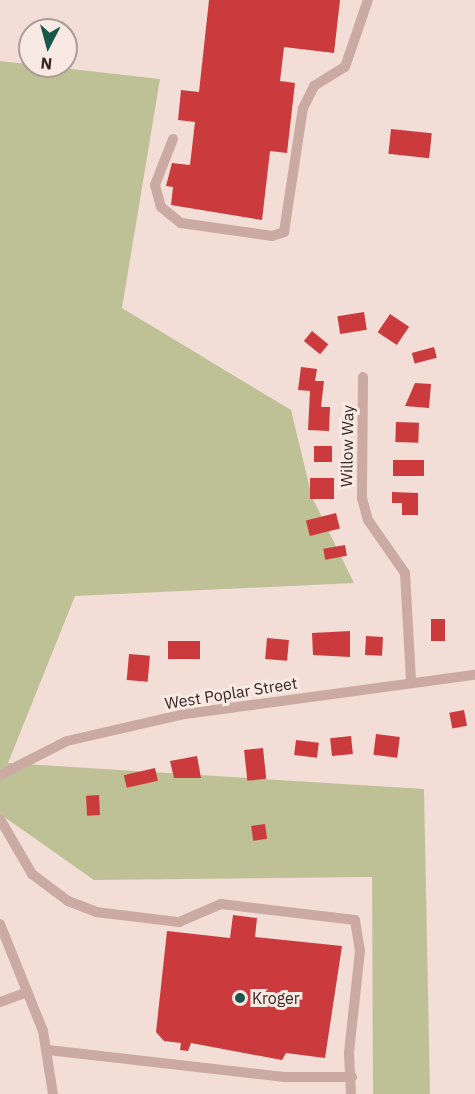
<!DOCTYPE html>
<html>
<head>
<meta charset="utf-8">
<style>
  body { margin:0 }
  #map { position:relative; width:475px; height:1094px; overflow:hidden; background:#f2ded6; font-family:"IBM Plex Sans",sans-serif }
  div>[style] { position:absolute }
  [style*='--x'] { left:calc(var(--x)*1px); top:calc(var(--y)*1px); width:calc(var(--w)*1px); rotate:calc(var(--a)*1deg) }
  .green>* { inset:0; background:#bec196 }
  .building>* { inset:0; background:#cb3b3e; transform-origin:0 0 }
  .minor>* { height:10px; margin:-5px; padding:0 5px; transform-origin:5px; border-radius:5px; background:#caaaa2 }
  .dots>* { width:16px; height:16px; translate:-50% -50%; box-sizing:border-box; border:3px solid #f9e9e3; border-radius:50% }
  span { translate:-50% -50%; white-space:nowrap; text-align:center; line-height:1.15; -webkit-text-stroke:6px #f9e9e3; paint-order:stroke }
  .street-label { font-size:16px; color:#342625 }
  .poi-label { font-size:16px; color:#342625 }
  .left { translate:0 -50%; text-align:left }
  .north { position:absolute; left:18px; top:18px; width:60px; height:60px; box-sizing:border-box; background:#f9e9e3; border:2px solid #aa9b97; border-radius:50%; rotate:186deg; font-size:16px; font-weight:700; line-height:24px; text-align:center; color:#342625 }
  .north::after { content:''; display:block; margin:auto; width:21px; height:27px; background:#19574b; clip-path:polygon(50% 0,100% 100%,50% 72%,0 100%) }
</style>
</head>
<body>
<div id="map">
  <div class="green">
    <div style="clip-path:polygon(0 61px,160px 79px,122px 308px,291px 410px,312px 497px,354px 583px,75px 596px,8px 763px,424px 789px,430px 1094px,373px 1094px,372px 877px,94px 880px,0 814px)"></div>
  </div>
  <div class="building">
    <div style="clip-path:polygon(209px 0,340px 0,334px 53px,284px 47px,280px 81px,295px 83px,287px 153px,270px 151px,262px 220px,171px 205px,173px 187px,166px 186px,172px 163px,190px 165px,195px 122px,178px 120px,181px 90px,199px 92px)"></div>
    <div style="left:391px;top:129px;width:41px;height:25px;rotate:6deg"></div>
    <div style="left:364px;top:312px;width:18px;height:27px;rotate:81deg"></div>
    <div style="left:390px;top:314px;width:23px;height:22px;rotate:34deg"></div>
    <div style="left:312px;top:331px;width:21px;height:13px;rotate:39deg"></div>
    <div style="left:434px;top:347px;width:11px;height:23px;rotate:75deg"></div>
    <div style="clip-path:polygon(301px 367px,317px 369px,315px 381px,324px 381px,321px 407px,330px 407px,329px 431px,308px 430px,310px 391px,298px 390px)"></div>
    <div style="clip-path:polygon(415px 383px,431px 384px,429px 408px,405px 406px)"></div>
    <div style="left:396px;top:422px;width:23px;height:20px;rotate:2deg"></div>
    <div style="left:314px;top:446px;width:18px;height:16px"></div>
    <div style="left:393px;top:460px;width:31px;height:16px"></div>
    <div style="left:334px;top:478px;width:21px;height:24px;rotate:90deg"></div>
    <div style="clip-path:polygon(392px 492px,418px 493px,418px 515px,402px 515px,402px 503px,392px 503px)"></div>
    <div style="left:336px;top:513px;width:16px;height:31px;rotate:76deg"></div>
    <div style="left:345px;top:545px;width:11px;height:22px;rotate:80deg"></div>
    <div style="left:431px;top:619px;width:14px;height:22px"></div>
    <div style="clip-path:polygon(350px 631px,350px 657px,313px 655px,312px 633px)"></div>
    <div style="left:366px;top:636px;width:17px;height:19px;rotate:3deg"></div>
    <div style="left:267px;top:638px;width:22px;height:21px;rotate:5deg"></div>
    <div style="left:200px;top:641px;width:18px;height:32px;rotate:90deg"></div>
    <div style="left:129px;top:654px;width:21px;height:26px;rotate:5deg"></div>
    <div style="left:464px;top:710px;width:16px;height:15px;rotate:79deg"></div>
    <div style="left:376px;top:734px;width:24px;height:21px;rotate:7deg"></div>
    <div style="left:351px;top:736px;width:18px;height:21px;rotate:84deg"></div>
    <div style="left:296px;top:740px;width:23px;height:15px;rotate:7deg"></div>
    <div style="left:263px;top:748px;width:31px;height:19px;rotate:84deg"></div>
    <div style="clip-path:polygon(197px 756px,201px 778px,174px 778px,170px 761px)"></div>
    <div style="left:155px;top:768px;width:13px;height:32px;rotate:77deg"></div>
    <div style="left:99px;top:795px;width:20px;height:13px;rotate:87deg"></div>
    <div style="left:265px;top:824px;width:15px;height:14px;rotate:82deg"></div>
    <div style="clip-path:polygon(233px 915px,257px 918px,255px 937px,342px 946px,325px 1058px,286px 1053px,282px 1060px,191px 1043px,188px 1051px,180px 1050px,181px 1043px,164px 1041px,156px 1032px,167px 931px,230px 938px)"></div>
  </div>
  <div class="minor">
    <div style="--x:173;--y:139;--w:49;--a:111.4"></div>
    <div style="--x:155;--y:185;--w:23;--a:75"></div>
    <div style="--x:161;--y:207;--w:26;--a:39"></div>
    <div style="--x:181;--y:223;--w:92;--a:8.1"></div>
    <div style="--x:272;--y:236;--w:13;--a:-18"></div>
    <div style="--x:284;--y:232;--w:125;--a:-81.3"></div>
    <div style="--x:303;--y:108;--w:25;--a:-63"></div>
    <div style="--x:314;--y:86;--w:36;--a:-32"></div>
    <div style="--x:345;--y:67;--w:71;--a:-71.1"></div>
    <div style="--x:363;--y:377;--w:121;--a:90.5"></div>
    <div style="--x:362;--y:498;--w:23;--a:75"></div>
    <div style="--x:368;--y:520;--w:65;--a:55.1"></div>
    <div style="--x:405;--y:573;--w:109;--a:86.8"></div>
    <div style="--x:0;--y:775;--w:75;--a:-26.9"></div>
    <div style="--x:67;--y:741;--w:121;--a:-12.9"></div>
    <div style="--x:185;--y:714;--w:293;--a:-7.7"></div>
    <div style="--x:0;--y:819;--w:64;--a:59.8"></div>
    <div style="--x:32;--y:874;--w:45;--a:36.9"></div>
    <div style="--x:68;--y:901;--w:30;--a:21"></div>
    <div style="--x:96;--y:912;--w:84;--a:6.9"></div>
    <div style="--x:179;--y:922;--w:46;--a:-23.2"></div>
    <div style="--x:221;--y:904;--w:135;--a:6.8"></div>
    <div style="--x:355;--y:920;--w:31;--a:81"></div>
    <div style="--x:360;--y:951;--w:103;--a:96.2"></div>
    <div style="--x:349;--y:1053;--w:41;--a:87.2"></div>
    <div style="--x:0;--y:924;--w:115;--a:68.1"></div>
    <div style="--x:43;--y:1031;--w:64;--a:81"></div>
    <div style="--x:0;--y:1002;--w:29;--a:-20"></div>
    <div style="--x:48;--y:1050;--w:240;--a:6.5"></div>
    <div style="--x:286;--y:1077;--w:66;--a:0"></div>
  </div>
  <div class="dots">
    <div style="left:240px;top:998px;background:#19574b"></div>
  </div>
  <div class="street-label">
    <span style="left:347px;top:446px;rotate:-89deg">Willow Way</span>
    <span style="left:231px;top:693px;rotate:-9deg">West Poplar Street</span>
  </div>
  <div class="poi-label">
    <span class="left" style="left:252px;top:998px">Kroger</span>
  </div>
  <div class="north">N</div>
</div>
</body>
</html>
